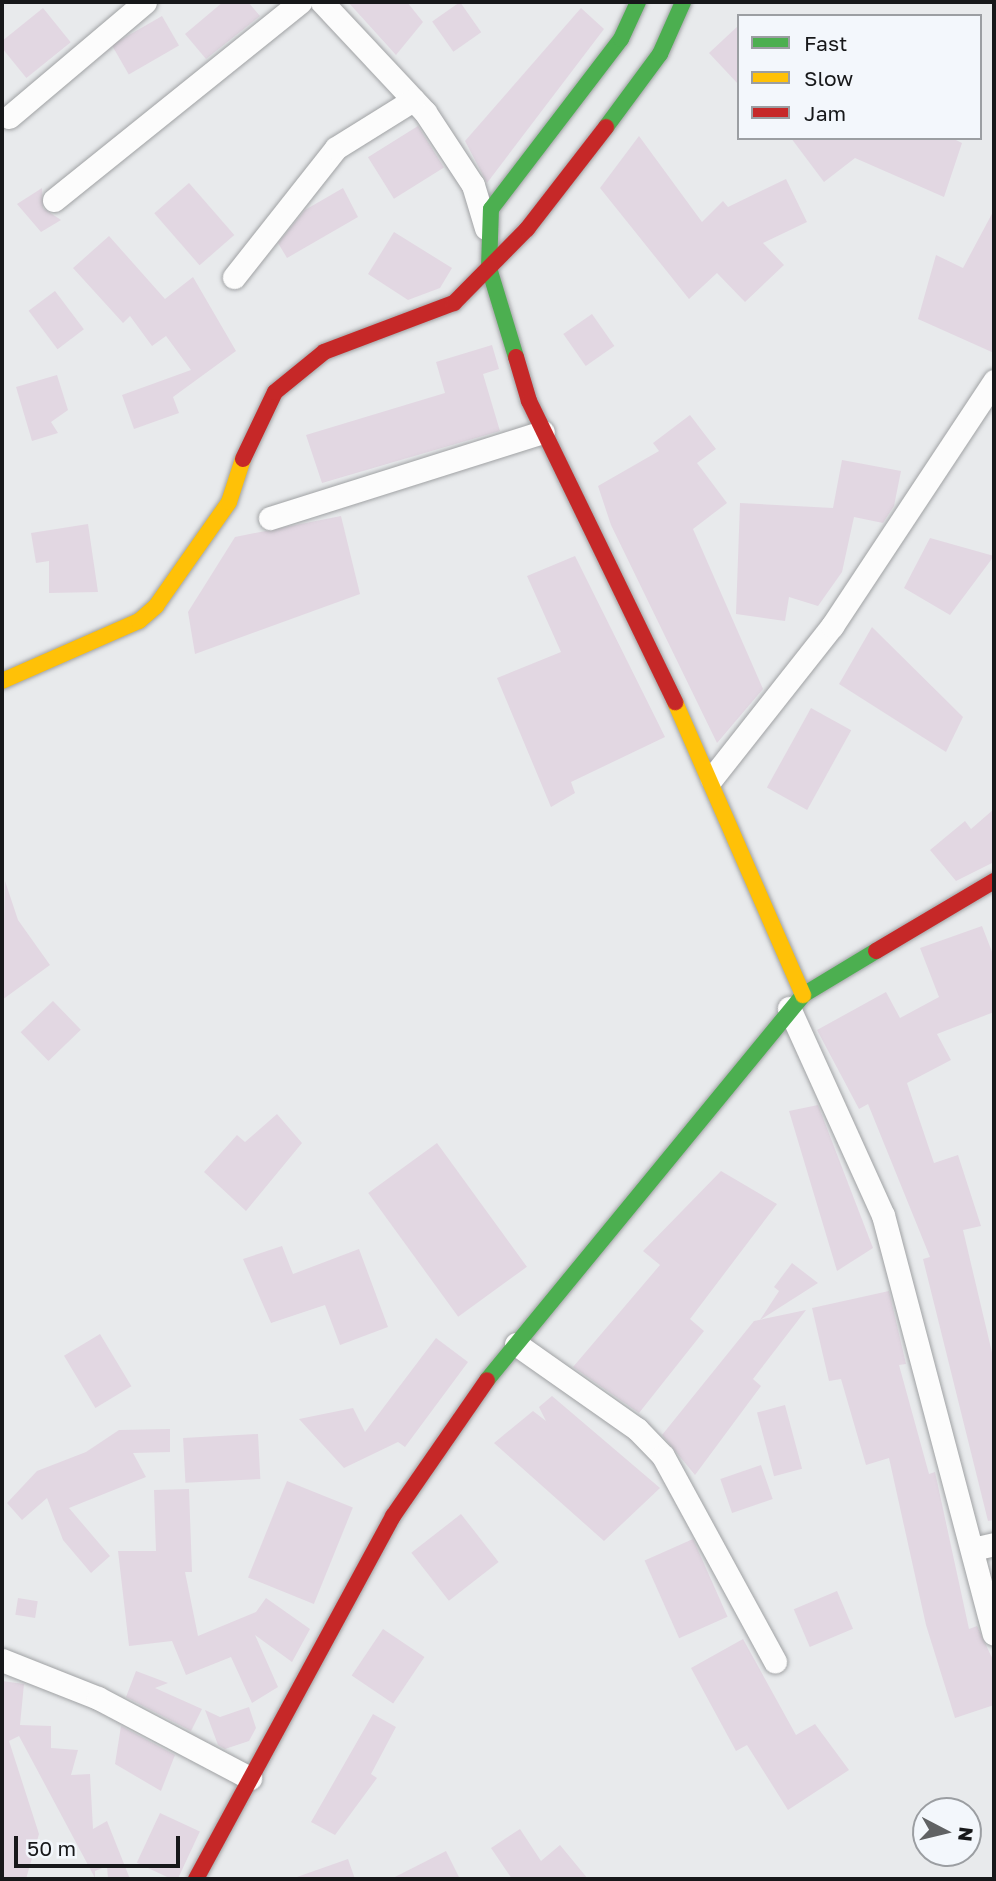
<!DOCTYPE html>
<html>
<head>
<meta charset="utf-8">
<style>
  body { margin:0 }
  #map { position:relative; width:996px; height:1881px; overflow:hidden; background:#e8eaec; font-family:"Golos Text",sans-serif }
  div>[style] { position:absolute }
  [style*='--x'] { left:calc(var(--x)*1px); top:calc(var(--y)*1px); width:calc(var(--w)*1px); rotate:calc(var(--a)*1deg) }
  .building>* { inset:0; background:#e2d7e2; transform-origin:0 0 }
  .roads { filter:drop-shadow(0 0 2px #a0a2a4) drop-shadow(0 0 2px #a0a2a4) }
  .street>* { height:23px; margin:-11.5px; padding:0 11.5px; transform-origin:11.5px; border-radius:11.5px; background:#fcfcfc }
  .fast>* { height:16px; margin:-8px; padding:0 8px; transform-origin:8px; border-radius:8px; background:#4caf50 }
  .slow>* { height:16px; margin:-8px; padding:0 8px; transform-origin:8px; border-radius:8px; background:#ffc107 }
  .jam>* { height:16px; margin:-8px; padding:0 8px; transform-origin:8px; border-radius:8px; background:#c62828 }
  span { translate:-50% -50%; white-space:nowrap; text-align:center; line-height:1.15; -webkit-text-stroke:5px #f3f7fc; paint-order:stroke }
  .frame { position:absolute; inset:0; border:4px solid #17181a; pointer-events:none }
  .legend { position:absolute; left:737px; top:14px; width:245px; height:126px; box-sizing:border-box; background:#f3f7fc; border:2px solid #9b9ea2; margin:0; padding:9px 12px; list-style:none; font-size:21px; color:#17181a }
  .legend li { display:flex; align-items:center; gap:14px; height:35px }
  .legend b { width:35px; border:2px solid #9b9ea2 }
  .north { position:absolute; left:912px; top:1797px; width:70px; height:70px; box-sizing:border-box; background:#f3f7fc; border:2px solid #9b9ea2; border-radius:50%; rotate:97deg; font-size:19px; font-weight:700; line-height:28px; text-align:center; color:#17181a }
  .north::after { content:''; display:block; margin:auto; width:24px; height:32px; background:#606264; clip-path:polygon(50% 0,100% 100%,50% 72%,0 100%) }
  .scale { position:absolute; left:14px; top:1836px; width:166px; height:32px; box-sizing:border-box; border:4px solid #17181a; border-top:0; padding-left:9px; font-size:21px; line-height:24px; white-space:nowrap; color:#17181a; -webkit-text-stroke:5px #f3f7fc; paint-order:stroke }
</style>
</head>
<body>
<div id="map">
  <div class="building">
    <div style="clip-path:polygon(223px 2px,248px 2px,260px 16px,206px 59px,185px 34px)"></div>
    <div style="clip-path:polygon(348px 2px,407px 2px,423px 22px,396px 55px)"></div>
    <div style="left:460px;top:2px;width:37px;height:34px;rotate:55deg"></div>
    <div style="left:43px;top:8px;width:44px;height:57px;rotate:51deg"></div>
    <div style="clip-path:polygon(581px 8px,604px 29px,487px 183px,465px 141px)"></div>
    <div style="left:162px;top:16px;width:34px;height:58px;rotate:60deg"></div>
    <div style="clip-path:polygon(739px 25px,739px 85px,709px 53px)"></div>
    <div style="left:418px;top:126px;width:49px;height:59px;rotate:58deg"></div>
    <div style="clip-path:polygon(639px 136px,702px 222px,723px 201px,728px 207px,786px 179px,807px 222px,763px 243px,784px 265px,745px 302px,717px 273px,689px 299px,600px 188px)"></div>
    <div style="clip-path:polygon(791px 138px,952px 138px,962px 143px,944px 197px,855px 158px,824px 182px)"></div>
    <div style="left:189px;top:183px;width:69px;height:46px;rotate:49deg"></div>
    <div style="clip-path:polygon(42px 188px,43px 208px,61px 220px,41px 232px,17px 204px)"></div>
    <div style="clip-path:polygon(343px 188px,358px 217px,287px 258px,278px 243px,305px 210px)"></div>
    <div style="clip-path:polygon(994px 210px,994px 353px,918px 319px,936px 255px,963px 268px)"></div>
    <div style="clip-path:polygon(394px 232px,452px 268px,440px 288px,408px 300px,368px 274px)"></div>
    <div style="clip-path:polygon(109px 236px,165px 299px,193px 277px,236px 351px,173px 397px,179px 413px,134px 429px,122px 395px,191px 370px,166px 336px,152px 346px,130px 316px,123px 323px,73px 268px)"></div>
    <div style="left:55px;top:291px;width:48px;height:33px;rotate:53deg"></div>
    <div style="left:592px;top:314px;width:39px;height:35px;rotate:55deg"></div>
    <div style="clip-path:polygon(492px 345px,499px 369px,483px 374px,500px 431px,322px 483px,306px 435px,445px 393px,436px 362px)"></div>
    <div style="clip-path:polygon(57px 375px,68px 410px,51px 422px,58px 433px,32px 441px,16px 387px)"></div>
    <div style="clip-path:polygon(690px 415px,716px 449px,697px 463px,727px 503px,693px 529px,763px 689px,717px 743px,611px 525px,598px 486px,659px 451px,653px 443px)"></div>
    <div style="clip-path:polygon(842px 460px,901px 471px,894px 506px,883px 523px,854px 517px,842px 572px,818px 606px,789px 597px,785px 621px,736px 614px,740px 503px,833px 508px)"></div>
    <div style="clip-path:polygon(341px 516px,360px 594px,195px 654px,188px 612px,235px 537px)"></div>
    <div style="clip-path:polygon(88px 524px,98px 592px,49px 593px,49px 561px,36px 563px,31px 533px)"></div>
    <div style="clip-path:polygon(930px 538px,994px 556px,950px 615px,904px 588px)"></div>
    <div style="clip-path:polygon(575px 556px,665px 737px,571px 782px,575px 793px,551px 807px,497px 678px,561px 652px,527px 576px)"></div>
    <div style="clip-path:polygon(872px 627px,963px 717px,946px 752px,839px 684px)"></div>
    <div style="left:811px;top:708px;width:46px;height:91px;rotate:29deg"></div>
    <div style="clip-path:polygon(994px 809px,994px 862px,956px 881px,930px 850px,965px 821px,971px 829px)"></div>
    <div style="clip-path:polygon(5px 881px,18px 920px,50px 965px,2px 1000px)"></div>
    <div style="clip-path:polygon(982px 926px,994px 957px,994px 1012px,937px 1034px,951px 1060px,907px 1083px,934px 1163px,958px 1155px,981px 1226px,963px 1230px,994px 1361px,994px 1520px,988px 1521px,923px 1259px,930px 1257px,868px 1104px,859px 1109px,817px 1030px,886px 992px,900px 1018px,939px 997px,920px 948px)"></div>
    <div style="left:53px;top:1001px;width:40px;height:45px;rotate:46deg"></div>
    <div style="clip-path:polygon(818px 1105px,873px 1248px,837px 1271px,789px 1111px)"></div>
    <div style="clip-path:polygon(277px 1114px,302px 1143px,246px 1211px,204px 1172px,237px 1135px,245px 1142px)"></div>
    <div style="left:437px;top:1143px;width:153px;height:85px;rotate:54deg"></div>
    <div style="clip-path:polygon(721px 1171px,777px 1204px,690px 1319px,704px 1331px,639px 1413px,573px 1367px,660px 1265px,643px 1251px)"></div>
    <div style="clip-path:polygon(282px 1246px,293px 1274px,359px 1249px,388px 1327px,340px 1345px,325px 1305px,271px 1323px,243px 1259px)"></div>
    <div style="clip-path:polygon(792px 1263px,818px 1283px,760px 1320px,779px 1291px,774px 1287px)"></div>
    <div style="clip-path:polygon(889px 1291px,906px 1364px,899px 1365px,929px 1474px,935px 1472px,969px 1629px,977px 1626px,994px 1662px,994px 1705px,955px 1718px,926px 1625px,889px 1458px,866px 1465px,841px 1379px,829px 1381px,812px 1308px)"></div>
    <div style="clip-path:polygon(806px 1310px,753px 1379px,761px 1386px,695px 1475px,662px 1435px,754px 1321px)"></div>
    <div style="left:100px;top:1334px;width:61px;height:42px;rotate:59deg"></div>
    <div style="clip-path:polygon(436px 1338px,468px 1362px,405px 1447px,398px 1442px,344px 1468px,299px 1419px,353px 1408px,365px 1432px)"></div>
    <div style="clip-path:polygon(552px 1396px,660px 1488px,604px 1541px,494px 1443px,533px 1411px,546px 1421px,539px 1407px)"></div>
    <div style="left:785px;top:1405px;width:66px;height:29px;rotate:75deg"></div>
    <div style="clip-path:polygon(170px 1429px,170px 1452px,133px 1453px,146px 1477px,69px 1508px,110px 1556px,91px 1573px,63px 1540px,47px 1498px,22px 1520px,7px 1503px,37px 1471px,86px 1452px,119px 1430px)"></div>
    <div style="left:258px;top:1434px;width:45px;height:75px;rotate:87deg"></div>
    <div style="left:761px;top:1465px;width:36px;height:43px;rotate:71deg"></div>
    <div style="left:287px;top:1481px;width:71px;height:104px;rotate:22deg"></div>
    <div style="clip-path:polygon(189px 1489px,192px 1572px,185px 1572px,198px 1636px,256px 1612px,266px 1598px,310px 1629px,292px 1662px,255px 1635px,278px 1687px,252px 1703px,231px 1657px,186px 1675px,172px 1641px,129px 1646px,118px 1551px,156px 1551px,154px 1490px)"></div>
    <div style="left:461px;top:1514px;width:61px;height:63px;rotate:52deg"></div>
    <div style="left:693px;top:1539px;width:85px;height:53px;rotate:66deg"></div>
    <div style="left:837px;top:1591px;width:41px;height:47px;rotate:67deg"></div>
    <div style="left:18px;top:1598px;width:20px;height:17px;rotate:9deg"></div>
    <div style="left:383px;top:1629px;width:50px;height:56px;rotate:34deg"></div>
    <div style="clip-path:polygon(743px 1639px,796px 1735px,815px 1724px,849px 1770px,788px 1810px,747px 1745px,736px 1751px,691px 1668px)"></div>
    <div style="clip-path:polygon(136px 1671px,168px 1683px,155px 1688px,202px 1709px,191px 1731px,126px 1697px)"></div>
    <div style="clip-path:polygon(2px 1681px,24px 1684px,20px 1725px,51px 1726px,51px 1748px,78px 1750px,71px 1775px,90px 1774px,93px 1829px,107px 1821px,130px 1879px,108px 1879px,107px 1866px,95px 1871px,95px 1878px,19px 1736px,9px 1741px,39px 1834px,26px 1879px,2px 1879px)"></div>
    <div style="clip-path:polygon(249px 1707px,256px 1728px,249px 1741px,225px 1749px,218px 1745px,205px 1710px,220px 1717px)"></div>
    <div style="clip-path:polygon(373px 1714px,396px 1727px,371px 1774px,377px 1778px,335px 1835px,311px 1822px)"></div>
    <div style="clip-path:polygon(121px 1726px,175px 1755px,161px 1791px,115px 1764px)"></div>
    <div style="left:160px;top:1813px;width:44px;height:55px;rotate:25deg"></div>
    <div style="clip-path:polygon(520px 1829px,541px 1861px,560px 1845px,588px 1879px,512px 1879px,491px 1848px)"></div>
    <div style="clip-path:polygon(446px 1851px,460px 1879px,391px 1879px)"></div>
    <div style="clip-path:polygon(348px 1859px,355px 1879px,297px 1879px,297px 1877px)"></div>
  </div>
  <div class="roads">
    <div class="street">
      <div style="--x:322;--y:2;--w:151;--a:46.9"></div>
      <div style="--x:425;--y:112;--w:87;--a:56.7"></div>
      <div style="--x:473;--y:185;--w:45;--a:73.2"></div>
      <div style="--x:9;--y:117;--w:178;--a:-40.2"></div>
      <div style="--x:54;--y:200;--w:316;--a:-38.8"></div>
      <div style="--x:234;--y:277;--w:164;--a:-51.7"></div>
      <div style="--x:336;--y:148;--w:91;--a:-31.9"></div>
      <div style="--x:270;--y:518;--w:286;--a:-17.5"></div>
      <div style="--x:712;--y:778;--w:194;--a:-51.7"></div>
      <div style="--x:832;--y:626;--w:294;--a:-56.5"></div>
      <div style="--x:789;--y:1008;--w:227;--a:65.6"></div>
      <div style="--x:883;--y:1215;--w:433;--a:75.2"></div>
      <div style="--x:516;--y:1344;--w:148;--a:35.1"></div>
      <div style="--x:637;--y:1429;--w:37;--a:46"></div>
      <div style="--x:663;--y:1456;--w:234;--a:61.4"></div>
      <div style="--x:973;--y:1549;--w:22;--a:-13"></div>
      <div style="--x:2;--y:1660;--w:103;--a:21.6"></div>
      <div style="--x:98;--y:1698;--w:172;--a:27.8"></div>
    </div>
    <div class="fast">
      <div style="--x:606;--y:127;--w:91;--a:-53.5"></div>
      <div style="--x:660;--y:54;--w:57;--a:-66.1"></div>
      <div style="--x:516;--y:357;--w:93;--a:-106.9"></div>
      <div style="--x:489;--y:268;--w:59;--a:-88.1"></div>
      <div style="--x:491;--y:209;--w:214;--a:-52.6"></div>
      <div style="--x:621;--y:39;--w:41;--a:-65.3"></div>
      <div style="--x:487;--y:1380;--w:498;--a:-50.6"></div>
      <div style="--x:803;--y:995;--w:85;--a:-31.1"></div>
    </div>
    <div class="slow">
      <div style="--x:2;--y:681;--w:150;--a:-23.7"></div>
      <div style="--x:139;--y:621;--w:23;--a:-41"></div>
      <div style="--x:156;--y:606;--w:127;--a:-54.9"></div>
      <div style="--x:229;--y:502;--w:45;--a:-72"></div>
      <div style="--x:675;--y:702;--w:320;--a:66.4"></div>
    </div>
    <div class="jam">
      <div style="--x:516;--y:357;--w:46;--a:73.5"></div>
      <div style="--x:529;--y:401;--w:335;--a:64.1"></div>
      <div style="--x:243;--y:459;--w:74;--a:-64.5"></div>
      <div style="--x:275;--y:392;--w:63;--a:-39.2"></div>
      <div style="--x:324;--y:352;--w:139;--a:-20.7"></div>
      <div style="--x:454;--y:303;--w:104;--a:-45.4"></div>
      <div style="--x:527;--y:229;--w:129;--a:-52.2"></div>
      <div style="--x:876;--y:951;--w:137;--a:-30.7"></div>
      <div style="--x:196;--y:1879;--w:413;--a:-61.5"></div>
      <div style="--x:393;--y:1516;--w:165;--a:-55.3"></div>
    </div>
  </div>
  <div class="frame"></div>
  <ul class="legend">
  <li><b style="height:9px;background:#4caf50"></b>Fast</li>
  <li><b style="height:9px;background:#ffc107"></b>Slow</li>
  <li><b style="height:9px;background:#c62828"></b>Jam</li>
  </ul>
  <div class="north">N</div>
  <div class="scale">50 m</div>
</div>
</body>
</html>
